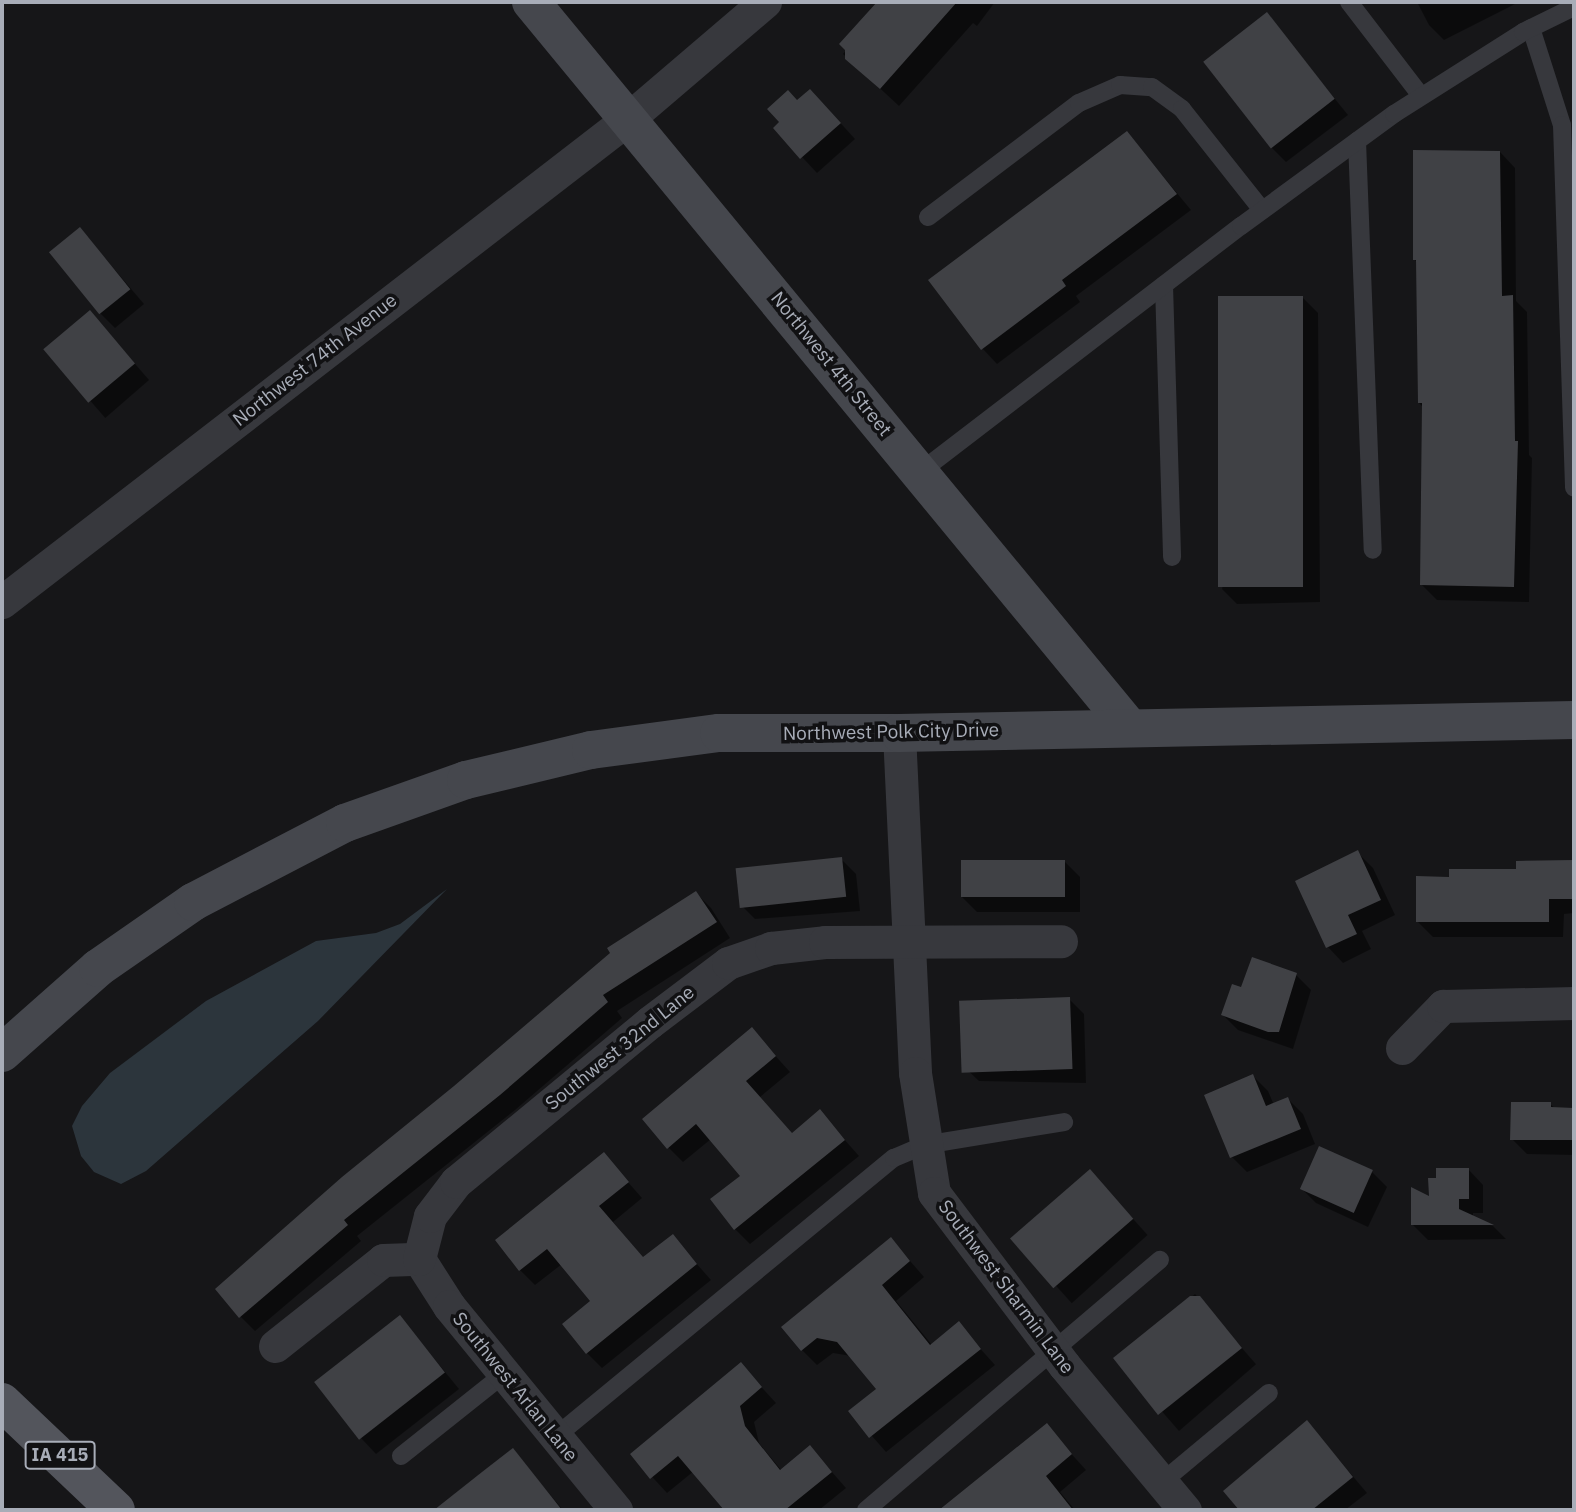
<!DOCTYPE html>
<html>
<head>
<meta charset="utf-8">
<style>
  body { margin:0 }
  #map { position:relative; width:1576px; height:1512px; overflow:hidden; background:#161618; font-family:"IBM Plex Sans",sans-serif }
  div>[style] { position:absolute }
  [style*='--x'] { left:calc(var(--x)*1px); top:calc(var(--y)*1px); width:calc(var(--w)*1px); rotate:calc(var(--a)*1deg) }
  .water>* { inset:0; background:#2c353c }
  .shadow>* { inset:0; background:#0007; transform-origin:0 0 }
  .building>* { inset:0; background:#404145; transform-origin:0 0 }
  .lane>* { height:18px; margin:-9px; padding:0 9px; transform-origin:9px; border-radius:9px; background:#37383d }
  .street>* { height:33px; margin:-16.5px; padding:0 16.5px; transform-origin:16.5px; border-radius:16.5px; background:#37383d }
  .secondary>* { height:38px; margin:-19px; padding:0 19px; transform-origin:19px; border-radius:19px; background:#45474d }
  .primary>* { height:38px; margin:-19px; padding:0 19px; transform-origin:19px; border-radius:19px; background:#53555c }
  span { translate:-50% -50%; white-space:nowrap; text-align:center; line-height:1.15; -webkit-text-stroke:7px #111113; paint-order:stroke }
  .shield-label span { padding:2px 5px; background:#111113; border:2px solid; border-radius:5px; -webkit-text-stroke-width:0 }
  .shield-label { font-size:18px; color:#a8adb8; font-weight:700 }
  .street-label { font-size:19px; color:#a8adb8 }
  .frame { position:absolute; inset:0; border:4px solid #a8adb8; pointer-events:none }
</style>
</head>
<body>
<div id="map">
  <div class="water">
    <div style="clip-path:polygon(447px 889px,318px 1021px,146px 1171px,121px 1184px,94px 1172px,81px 1156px,72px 1126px,82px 1106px,110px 1073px,206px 1001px,316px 941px,376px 933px,400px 924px)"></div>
  </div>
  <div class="shadow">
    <div style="clip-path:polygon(879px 2px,995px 2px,977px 26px,973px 23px,899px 106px,843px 54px,847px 49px,842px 44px)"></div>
    <div style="clip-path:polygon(1417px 2px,1519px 2px,1444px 40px,1429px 25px)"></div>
    <div style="clip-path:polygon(1267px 15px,1348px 115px,1286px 162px,1271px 147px)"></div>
    <div style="clip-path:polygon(797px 102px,825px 106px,855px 139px,817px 173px,775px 128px)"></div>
    <div style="clip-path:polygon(1127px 133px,1191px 210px,1076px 296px,1080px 302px,997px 364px,982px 348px)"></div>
    <div style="clip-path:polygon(1500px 152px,1515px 168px,1516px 301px,1527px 312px,1529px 455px,1532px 458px,1529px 602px,1437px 600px,1421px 584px,1423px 407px,1419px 403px,1417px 262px,1414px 259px)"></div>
    <div style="clip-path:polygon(80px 229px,144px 304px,115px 328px,100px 313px)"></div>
    <div style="clip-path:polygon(1303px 298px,1318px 313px,1320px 602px,1237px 604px,1222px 589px)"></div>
    <div style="left:90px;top:312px;width:90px;height:58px;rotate:49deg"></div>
    <div style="clip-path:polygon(1358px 853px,1373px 868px,1395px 915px,1362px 931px,1371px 949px,1343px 963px,1328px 947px,1297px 882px)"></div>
    <div style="clip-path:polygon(841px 859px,856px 874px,860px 911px,755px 919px,740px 904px)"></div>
    <div style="clip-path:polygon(1064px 861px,1080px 877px,1080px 912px,977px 912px,962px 897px)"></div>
    <div style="clip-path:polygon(1518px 862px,1574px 862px,1574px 913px,1564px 914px,1563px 937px,1433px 937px,1418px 922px,1451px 878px,1518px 871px)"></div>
    <div style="clip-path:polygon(696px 893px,711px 908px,730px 938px,617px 1011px,622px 1018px,515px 1110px,357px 1236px,361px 1241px,255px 1331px,240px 1316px)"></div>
    <div style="clip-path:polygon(1296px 975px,1311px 990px,1293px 1049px,1238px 1030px,1223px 1015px,1242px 989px)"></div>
    <div style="clip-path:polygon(1069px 999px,1084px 1014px,1086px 1083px,979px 1081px,963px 1066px)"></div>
    <div style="clip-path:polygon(752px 1030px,790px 1072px,760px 1097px,793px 1135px,820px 1112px,859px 1156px,750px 1244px,735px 1229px,742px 1176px,711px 1139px,683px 1162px,668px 1147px)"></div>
    <div style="clip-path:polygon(1253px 1076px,1268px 1091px,1274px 1105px,1288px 1099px,1303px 1114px,1315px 1144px,1247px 1172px,1232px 1157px)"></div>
    <div style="clip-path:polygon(1550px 1104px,1556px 1109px,1574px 1109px,1574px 1155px,1527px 1154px,1512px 1139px)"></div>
    <div style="clip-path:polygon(604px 1155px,642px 1198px,613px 1222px,644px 1259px,673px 1237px,711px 1280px,602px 1368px,587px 1353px,592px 1302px,562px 1264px,535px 1285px,520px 1270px)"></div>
    <div style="clip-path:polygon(1468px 1169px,1483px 1185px,1483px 1213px,1473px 1213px,1473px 1218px,1493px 1226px,1506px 1239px,1428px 1240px,1412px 1224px,1431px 1199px,1437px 1180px)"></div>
    <div style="left:1090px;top:1171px;width:86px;height:102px;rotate:48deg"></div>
    <div style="clip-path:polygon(1372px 1172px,1387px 1187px,1368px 1227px,1316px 1203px,1301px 1188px)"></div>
    <div style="clip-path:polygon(891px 1239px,924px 1277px,896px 1301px,932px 1345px,958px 1324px,995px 1365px,886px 1452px,850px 1411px,879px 1389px,851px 1356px,833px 1353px,817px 1365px,802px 1350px)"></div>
    <div style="left:1195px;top:1294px;width:93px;height:102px;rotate:49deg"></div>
    <div style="clip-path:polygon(400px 1317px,459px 1389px,376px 1454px,361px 1438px)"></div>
    <div style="clip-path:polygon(741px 1365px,776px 1403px,754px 1422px,759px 1443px,782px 1471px,810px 1447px,846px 1488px,819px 1510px,726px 1510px,694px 1471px,667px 1493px,632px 1455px)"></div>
    <div style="clip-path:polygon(1307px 1422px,1367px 1493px,1345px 1510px,1242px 1510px,1226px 1491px)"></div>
    <div style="clip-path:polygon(1046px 1426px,1086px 1470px,1060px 1492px,1075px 1510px,942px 1510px)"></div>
    <div style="clip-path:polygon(513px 1451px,563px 1510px,437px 1510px)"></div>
  </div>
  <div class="building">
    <div style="clip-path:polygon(877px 2px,957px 2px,880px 89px,845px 59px,845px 50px,839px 44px)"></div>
    <div style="left:1267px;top:12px;width:110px;height:81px;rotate:52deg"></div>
    <div style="clip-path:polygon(810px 89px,841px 123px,800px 159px,773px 128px,779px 122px,767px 109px,788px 90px,797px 100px)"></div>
    <div style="clip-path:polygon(1127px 131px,1177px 194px,1062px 280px,1066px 286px,981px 350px,928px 280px)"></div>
    <div style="clip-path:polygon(1413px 150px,1500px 151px,1502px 296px,1513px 295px,1515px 441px,1518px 441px,1514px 587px,1420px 585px,1422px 403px,1418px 403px,1416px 260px,1413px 260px)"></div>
    <div style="left:80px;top:227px;width:80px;height:40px;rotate:51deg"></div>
    <div style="left:1303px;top:296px;width:291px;height:85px;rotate:90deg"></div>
    <div style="left:90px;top:310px;width:70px;height:61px;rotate:50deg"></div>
    <div style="clip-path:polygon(1358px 850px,1381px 900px,1348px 915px,1357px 934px,1326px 948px,1295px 881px)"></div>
    <div style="left:842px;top:857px;width:40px;height:107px;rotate:84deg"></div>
    <div style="left:961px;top:860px;width:104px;height:37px"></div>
    <div style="clip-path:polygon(1574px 860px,1574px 899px,1549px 899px,1549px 922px,1416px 922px,1416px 876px,1449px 877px,1449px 869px,1516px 869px,1516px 861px)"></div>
    <div style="clip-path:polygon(696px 891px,717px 922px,603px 995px,608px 1002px,500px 1095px,344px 1220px,348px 1225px,239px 1318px,215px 1289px,342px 1177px,454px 1086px,610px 953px,607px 948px)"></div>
    <div style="clip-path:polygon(1252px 957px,1297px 973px,1279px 1032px,1268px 1032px,1221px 1015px,1232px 984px,1241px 987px)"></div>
    <div style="left:1070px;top:997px;width:72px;height:111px;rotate:88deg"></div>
    <div style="clip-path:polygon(752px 1027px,776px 1056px,746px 1081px,792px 1133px,820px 1109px,845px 1140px,734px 1230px,710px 1199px,740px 1176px,696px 1124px,667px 1149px,642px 1119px)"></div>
    <div style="clip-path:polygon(1253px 1074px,1266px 1106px,1288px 1097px,1301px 1129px,1230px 1158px,1204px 1095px)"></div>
    <div style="clip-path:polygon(1511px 1102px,1551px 1102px,1551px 1107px,1574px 1108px,1574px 1140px,1510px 1140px)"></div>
    <div style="left:1319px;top:1146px;width:59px;height:47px;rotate:24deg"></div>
    <div style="clip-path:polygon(604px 1152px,629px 1182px,599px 1206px,643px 1257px,673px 1234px,697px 1264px,586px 1354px,562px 1324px,590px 1301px,547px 1249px,519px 1271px,495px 1240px)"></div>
    <div style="clip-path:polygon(1436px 1168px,1469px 1168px,1469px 1199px,1459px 1199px,1459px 1209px,1494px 1225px,1411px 1225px,1411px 1187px,1429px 1196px,1428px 1178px,1436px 1178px)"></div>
    <div style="left:1090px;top:1169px;width:66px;height:106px;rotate:49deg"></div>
    <div style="clip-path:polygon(891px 1237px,910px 1261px,882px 1285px,930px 1345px,959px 1321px,981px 1349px,869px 1438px,848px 1411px,876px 1389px,837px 1342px,817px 1338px,801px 1351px,781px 1327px)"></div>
    <div style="clip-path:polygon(1190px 1296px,1200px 1296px,1242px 1348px,1158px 1415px,1113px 1358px)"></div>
    <div style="left:400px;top:1315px;width:73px;height:109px;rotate:52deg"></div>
    <div style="clip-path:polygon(741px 1362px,762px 1387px,740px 1406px,745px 1426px,780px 1470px,810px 1445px,832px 1472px,785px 1510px,724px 1510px,678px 1456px,650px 1479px,630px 1454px)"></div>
    <div style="clip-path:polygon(1307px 1420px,1353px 1477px,1312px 1510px,1239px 1510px,1223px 1491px)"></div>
    <div style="clip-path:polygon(1047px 1423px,1072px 1454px,1046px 1476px,1073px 1510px,939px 1510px)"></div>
    <div style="clip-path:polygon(513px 1448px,562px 1510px,434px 1510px,482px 1472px)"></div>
  </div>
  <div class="lane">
    <div style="--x:1349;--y:2;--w:118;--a:52.5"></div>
    <div style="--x:1531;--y:28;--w:102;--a:72.3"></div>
    <div style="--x:1562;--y:125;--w:363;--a:88.1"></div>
    <div style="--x:1357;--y:141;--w:409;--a:87.8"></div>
    <div style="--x:928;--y:217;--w:189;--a:-37.1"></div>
    <div style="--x:1079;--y:103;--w:45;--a:-23.7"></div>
    <div style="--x:1120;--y:85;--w:32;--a:4"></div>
    <div style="--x:1152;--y:87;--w:37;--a:36"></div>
    <div style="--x:1182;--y:109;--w:129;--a:51.6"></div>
    <div style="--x:1164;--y:285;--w:272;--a:88.3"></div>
    <div style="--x:920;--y:472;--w:404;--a:-37.5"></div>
    <div style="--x:1241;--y:226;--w:190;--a:-36.2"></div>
    <div style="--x:1394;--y:114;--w:153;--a:-32.4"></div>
    <div style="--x:1523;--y:32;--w:57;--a:-26.1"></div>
    <div style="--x:555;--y:1437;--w:439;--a:-39.5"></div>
    <div style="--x:894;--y:1158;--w:33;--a:-23"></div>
    <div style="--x:924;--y:1145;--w:142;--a:-9.3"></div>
    <div style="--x:401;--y:1456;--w:132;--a:-38.5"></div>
    <div style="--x:1162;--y:1482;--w:139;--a:-39.8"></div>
    <div style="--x:866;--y:1510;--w:386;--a:-40.4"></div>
  </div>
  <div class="street">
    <div style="--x:2;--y:602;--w:792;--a:-37.67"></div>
    <div style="--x:629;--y:118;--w:179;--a:-40.5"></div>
    <div style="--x:899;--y:733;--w:340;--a:87.3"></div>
    <div style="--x:915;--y:1073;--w:121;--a:81"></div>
    <div style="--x:934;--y:1193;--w:216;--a:52.9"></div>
    <div style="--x:1064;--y:1365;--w:189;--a:50.2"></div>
    <div style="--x:1402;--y:1048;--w:59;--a:-45.7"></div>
    <div style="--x:1443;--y:1006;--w:131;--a:-1.3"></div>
    <div style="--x:419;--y:1259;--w:56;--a:57.4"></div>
    <div style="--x:449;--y:1306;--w:264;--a:50.7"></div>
    <div style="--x:275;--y:1346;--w:138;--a:-38.5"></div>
    <div style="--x:383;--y:1260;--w:36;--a:-2"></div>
    <div style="--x:419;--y:1259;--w:44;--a:-75.7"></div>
    <div style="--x:430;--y:1216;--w:43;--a:-52.6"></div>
    <div style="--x:456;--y:1182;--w:251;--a:-39.5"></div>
    <div style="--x:650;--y:1022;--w:98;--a:-37.1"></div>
    <div style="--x:728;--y:963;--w:46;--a:-19.2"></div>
    <div style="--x:771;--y:948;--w:54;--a:-6.3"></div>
    <div style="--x:825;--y:942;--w:236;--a:-0.2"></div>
  </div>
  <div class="secondary">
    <div style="--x:531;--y:2;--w:940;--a:50.48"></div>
    <div style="--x:2;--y:1053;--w:128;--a:-41.5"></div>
    <div style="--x:98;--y:968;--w:116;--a:-34.8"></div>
    <div style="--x:193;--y:902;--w:171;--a:-27.5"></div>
    <div style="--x:345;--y:823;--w:128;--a:-19.6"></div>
    <div style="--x:466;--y:780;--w:129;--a:-13.5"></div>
    <div style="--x:591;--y:750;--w:129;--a:-7.6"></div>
    <div style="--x:719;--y:733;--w:180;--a:0"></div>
    <div style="--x:899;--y:733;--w:675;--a:-1.1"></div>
  </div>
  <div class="primary">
    <div style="--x:2;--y:1402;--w:157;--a:43.5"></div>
  </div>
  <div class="shield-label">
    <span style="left:60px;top:1455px">IA 415</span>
  </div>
  <div class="street-label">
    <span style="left:315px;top:360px;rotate:-38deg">Northwest 74th Avenue</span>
    <span style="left:831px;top:364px;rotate:51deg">Northwest 4th Street</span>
    <span style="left:891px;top:732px;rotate:-1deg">Northwest Polk City Drive</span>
    <span style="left:620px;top:1048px;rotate:-39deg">Southwest 32nd Lane</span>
    <span style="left:1006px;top:1287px;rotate:53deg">Southwest Sharmin Lane</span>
    <span style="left:515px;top:1387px;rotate:51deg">Southwest Arlan Lane</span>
  </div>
  <div class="frame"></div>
</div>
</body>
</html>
